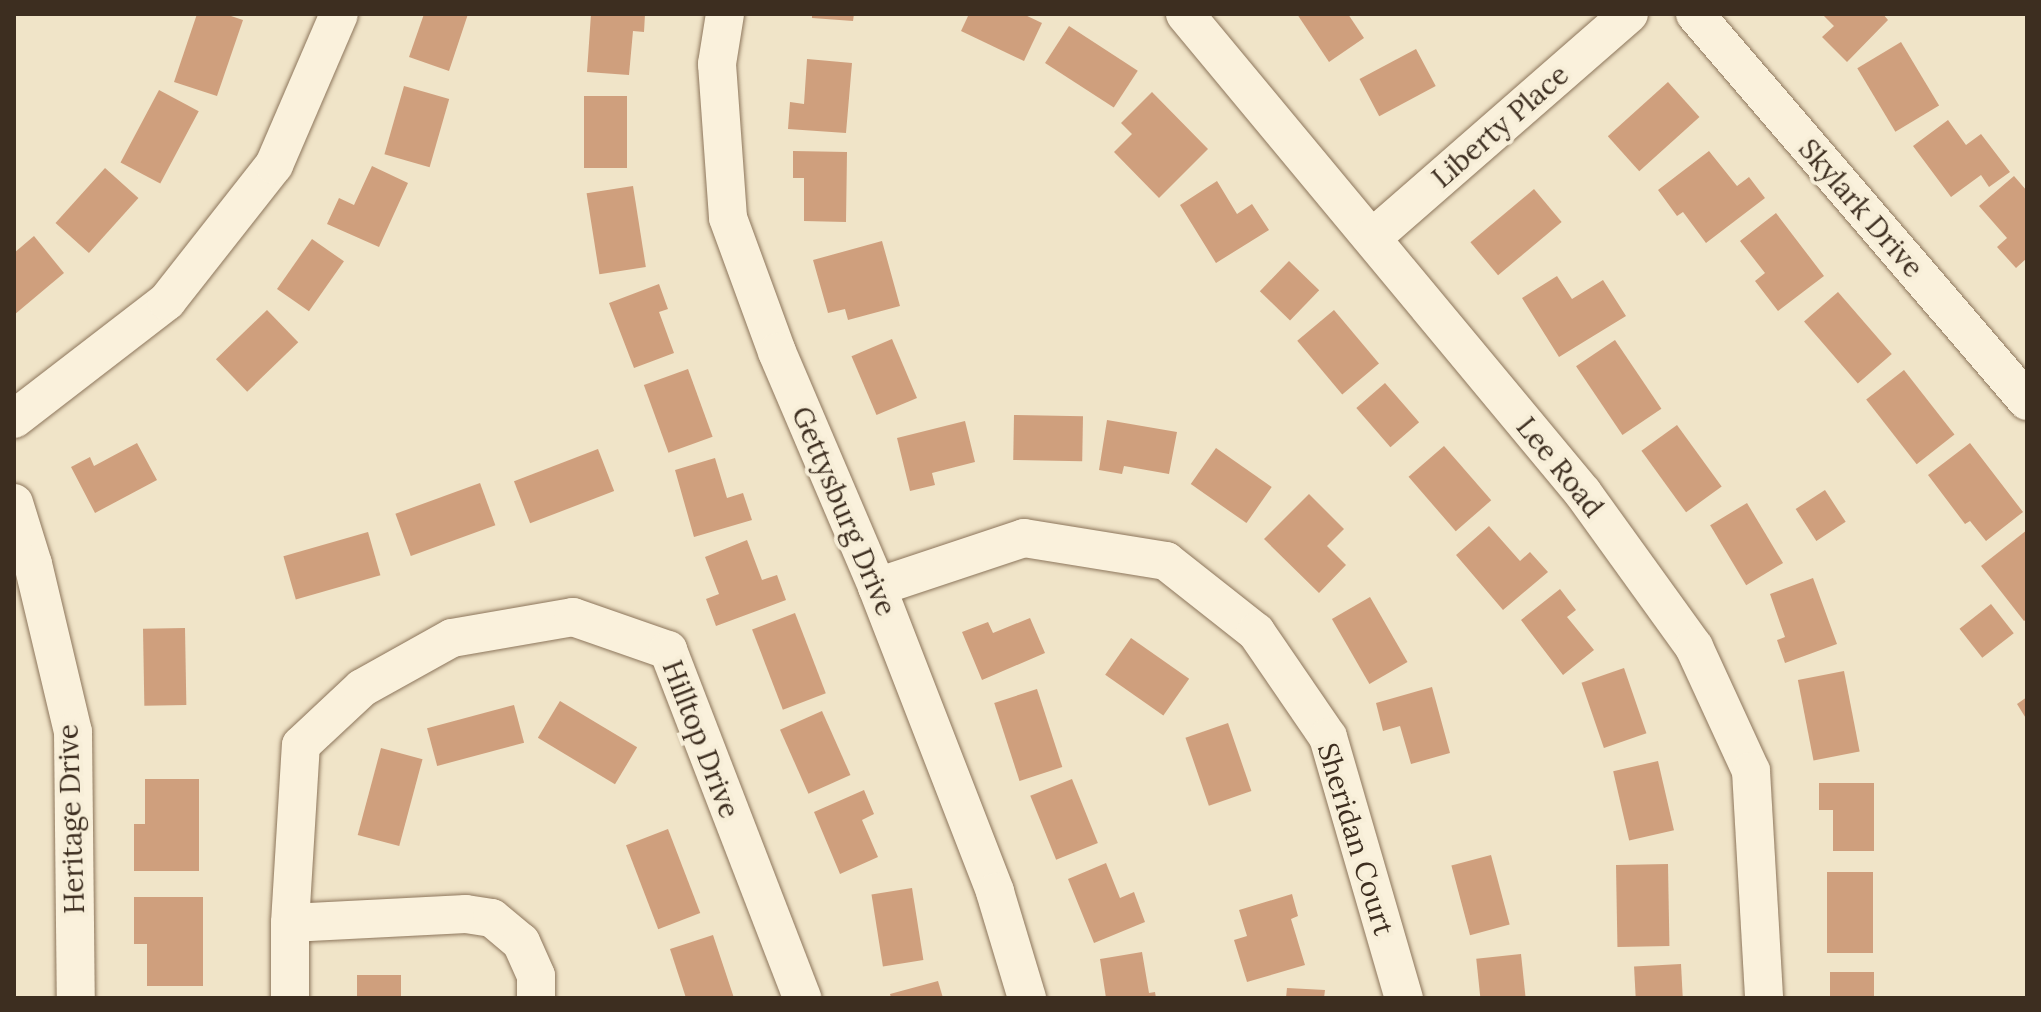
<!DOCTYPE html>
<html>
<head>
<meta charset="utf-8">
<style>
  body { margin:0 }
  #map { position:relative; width:2041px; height:1012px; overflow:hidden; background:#f0e4c8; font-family:Lora,serif }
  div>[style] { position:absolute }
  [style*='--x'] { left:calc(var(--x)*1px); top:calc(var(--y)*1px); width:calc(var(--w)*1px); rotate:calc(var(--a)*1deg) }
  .building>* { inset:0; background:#cf9f7d; transform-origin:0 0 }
  .roads { filter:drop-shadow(0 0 2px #8d765c) drop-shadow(0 0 2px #8d765c) }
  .minor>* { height:38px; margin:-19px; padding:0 19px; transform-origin:19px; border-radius:19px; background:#faf1dc }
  span { translate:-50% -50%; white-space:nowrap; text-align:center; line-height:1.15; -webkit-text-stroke:8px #f7eed8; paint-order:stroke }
  .street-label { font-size:28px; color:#3d2e20 }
  .frame { position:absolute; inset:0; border:16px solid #3d2e20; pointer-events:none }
</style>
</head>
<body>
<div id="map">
  <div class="building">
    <div style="clip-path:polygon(197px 14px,225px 14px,243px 20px,217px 96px,174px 82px)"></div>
    <div style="clip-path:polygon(424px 14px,468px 14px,449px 71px,409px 57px)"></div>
    <div style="clip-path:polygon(591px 14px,645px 14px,644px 32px,633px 31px,629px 75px,587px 72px)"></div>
    <div style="clip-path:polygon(812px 14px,854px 14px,853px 21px,812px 18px)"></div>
    <div style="clip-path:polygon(969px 14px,1023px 14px,1042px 23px,1024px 61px,961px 31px)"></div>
    <div style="clip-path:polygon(1297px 14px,1348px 14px,1364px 38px,1329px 62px)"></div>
    <div style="clip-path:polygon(1822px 14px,1883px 14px,1888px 20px,1847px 62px,1822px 37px,1834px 26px)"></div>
    <div style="left:1069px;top:26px;width:82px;height:44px;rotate:33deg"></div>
    <div style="left:1901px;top:42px;width:74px;height:51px;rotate:59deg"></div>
    <div style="left:1416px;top:49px;width:42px;height:64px;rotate:62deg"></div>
    <div style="clip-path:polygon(807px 59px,852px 63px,846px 133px,788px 129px,790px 102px,804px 104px)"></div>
    <div style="left:1668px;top:82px;width:47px;height:81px;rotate:48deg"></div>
    <div style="left:404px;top:86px;width:47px;height:71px;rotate:16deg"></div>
    <div style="left:159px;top:90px;width:45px;height:82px;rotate:28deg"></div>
    <div style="clip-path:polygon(1152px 92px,1208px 149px,1159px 198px,1114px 152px,1132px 134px,1121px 123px)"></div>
    <div style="left:584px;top:96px;width:43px;height:72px"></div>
    <div style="clip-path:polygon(1948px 120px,1966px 145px,1981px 134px,2010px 172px,1989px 187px,1981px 175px,1951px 197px,1913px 146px)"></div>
    <div style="clip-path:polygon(793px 151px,847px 152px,846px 222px,804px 221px,804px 178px,793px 178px)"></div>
    <div style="clip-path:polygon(1709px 151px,1737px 186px,1749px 177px,1765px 198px,1706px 243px,1683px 212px,1677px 216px,1658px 190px)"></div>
    <div style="clip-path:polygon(372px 166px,408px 183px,379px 247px,327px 224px,339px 198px,354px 205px)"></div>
    <div style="left:105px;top:168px;width:45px;height:74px;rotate:42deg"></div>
    <div style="clip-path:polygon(2014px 176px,2027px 191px,2027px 258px,2016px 268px,1997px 247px,2007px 238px,1979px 206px)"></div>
    <div style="clip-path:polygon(1217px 181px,1237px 214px,1252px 204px,1269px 230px,1216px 263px,1180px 205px)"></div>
    <div style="left:633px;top:186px;width:82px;height:47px;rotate:81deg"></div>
    <div style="left:1534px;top:189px;width:43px;height:83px;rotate:50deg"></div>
    <div style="clip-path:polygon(1776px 213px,1824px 276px,1778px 311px,1755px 281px,1765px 273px,1740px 241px)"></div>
    <div style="clip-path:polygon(34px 236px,64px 273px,14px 315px,14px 253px)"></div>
    <div style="left:312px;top:239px;width:39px;height:61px;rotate:35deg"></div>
    <div style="clip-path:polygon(882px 241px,900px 306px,848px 320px,845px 309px,828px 313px,813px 260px)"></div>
    <div style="left:1289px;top:261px;width:42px;height:42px;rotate:44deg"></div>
    <div style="clip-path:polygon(1557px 276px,1572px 299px,1603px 280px,1626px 316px,1559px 357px,1522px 298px)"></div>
    <div style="clip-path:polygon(659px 284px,668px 309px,659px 312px,674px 353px,634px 368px,609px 303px)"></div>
    <div style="left:1838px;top:292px;width:82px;height:45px;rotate:49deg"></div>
    <div style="left:267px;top:310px;width:45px;height:71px;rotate:46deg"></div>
    <div style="left:1334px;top:310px;width:70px;height:48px;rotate:50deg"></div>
    <div style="left:892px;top:339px;width:64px;height:44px;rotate:67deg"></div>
    <div style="left:1615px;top:340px;width:83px;height:47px;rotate:56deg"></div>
    <div style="left:688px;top:369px;width:72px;height:47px;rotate:70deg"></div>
    <div style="left:1904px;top:370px;width:82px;height:48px;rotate:52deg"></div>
    <div style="left:1385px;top:383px;width:52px;height:38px;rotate:49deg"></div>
    <div style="left:1014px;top:415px;width:69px;height:45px;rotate:1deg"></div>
    <div style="clip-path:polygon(1107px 420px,1177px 432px,1169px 474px,1124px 466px,1122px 474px,1099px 470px)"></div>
    <div style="clip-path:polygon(965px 421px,975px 462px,932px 473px,935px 485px,910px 491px,897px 438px)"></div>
    <div style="left:1677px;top:425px;width:76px;height:44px;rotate:54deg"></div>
    <div style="clip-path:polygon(137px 443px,157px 480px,95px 513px,71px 467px,90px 457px,94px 466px)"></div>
    <div style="clip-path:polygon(1970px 443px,2023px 512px,1986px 541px,1970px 521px,1965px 524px,1928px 475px)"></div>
    <div style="left:1444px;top:446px;width:72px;height:47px;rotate:49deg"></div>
    <div style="left:1216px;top:448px;width:68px;height:44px;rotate:35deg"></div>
    <div style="left:598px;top:449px;width:45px;height:90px;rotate:69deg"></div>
    <div style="clip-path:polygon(715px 458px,727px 498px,743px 493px,752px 520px,694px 537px,675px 470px)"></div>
    <div style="left:480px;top:483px;width:45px;height:90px;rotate:70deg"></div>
    <div style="left:1825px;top:490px;width:38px;height:35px;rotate:57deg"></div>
    <div style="clip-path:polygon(1309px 494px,1344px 529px,1327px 546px,1346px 565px,1319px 593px,1264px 539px)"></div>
    <div style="left:1747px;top:503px;width:70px;height:43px;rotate:59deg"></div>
    <div style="clip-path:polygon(1489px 526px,1520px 561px,1530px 552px,1548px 572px,1503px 610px,1456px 555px)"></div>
    <div style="clip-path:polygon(2027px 530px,2027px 619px,2024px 621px,1981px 566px)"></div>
    <div style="left:368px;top:532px;width:45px;height:88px;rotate:74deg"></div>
    <div style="clip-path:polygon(747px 540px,762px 580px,777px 575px,786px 600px,716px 626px,706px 599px,719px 594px,705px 557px)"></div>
    <div style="clip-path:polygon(1813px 578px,1837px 644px,1785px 663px,1777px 640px,1785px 637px,1770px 594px)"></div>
    <div style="clip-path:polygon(1560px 589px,1576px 610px,1567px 617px,1594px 650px,1563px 675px,1521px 620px)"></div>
    <div style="left:1370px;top:597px;width:75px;height:44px;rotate:60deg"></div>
    <div style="left:1991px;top:604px;width:37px;height:40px;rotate:52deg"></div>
    <div style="left:795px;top:613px;width:86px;height:46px;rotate:69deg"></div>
    <div style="clip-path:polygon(1030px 618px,1045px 653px,982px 680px,962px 632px,988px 622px,993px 633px)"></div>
    <div style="left:185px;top:628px;width:77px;height:42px;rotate:89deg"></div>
    <div style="left:1131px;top:638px;width:71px;height:45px;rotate:35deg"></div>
    <div style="left:1624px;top:668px;width:69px;height:45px;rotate:71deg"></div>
    <div style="left:1844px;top:671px;width:82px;height:47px;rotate:79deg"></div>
    <div style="clip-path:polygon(1432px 687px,1450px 753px,1411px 764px,1400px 726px,1383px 731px,1376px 703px)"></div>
    <div style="left:1037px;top:689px;width:82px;height:45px;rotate:72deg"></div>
    <div style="clip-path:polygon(2027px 697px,2027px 720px,2017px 704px)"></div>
    <div style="left:560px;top:701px;width:90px;height:43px;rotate:31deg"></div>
    <div style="left:514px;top:705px;width:39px;height:90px;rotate:75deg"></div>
    <div style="left:822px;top:711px;width:70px;height:46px;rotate:66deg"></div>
    <div style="left:1228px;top:723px;width:72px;height:45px;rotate:71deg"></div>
    <div style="left:381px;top:748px;width:43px;height:90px;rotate:15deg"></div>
    <div style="left:1658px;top:761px;width:71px;height:46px;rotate:77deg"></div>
    <div style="clip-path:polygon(145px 779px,199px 779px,199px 871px,134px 871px,134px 824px,145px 824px)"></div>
    <div style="left:1072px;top:779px;width:69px;height:45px;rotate:68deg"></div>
    <div style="clip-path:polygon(1819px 783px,1874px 783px,1874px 851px,1833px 851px,1833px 810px,1819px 810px)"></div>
    <div style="clip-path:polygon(864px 790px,874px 814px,862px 820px,878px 857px,840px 874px,814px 812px)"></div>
    <div style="left:668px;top:829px;width:90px;height:45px;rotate:69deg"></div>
    <div style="left:1491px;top:855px;width:72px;height:41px;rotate:75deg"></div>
    <div style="clip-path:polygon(1106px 863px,1120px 898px,1134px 892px,1145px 922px,1094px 943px,1068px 879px)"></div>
    <div style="left:1668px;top:864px;width:82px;height:52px;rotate:89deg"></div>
    <div style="left:1827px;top:872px;width:46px;height:81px"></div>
    <div style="left:912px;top:888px;width:73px;height:41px;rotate:81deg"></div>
    <div style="clip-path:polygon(1292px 894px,1298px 916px,1291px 919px,1305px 965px,1247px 982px,1234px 940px,1247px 936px,1239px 910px)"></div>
    <div style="clip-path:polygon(134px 897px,203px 897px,203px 986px,147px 986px,147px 944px,134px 944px)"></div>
    <div style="clip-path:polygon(713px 935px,734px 998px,686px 998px,670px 949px)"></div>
    <div style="clip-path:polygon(1142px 952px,1149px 993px,1155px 992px,1156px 998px,1106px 998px,1100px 959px)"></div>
    <div style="left:1521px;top:954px;width:44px;height:45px;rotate:84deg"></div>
    <div style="left:1681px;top:964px;width:34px;height:47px;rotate:87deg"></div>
    <div style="left:1830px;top:972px;width:44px;height:26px"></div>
    <div style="left:357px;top:975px;width:44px;height:23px"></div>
    <div style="clip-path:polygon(938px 981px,943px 998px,891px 998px,890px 994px)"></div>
    <div style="clip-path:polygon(1287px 988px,1325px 990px,1324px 998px,1286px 998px)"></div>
  </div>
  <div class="roads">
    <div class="minor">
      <div style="--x:725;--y:14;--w:51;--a:99.1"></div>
      <div style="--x:717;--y:64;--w:154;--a:85.9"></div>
      <div style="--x:728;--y:218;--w:143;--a:69.9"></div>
      <div style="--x:777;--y:352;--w:255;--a:66.9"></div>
      <div style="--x:877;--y:587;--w:327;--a:68.8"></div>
      <div style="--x:995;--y:892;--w:111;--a:73.2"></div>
      <div style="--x:1185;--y:14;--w:623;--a:50.28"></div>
      <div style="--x:1583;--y:493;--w:190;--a:54.2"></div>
      <div style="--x:1694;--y:647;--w:136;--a:65.3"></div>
      <div style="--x:1751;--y:771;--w:227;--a:86.7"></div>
      <div style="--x:1695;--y:14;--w:510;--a:49.37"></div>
      <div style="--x:1372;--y:238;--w:341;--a:-41.1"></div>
      <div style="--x:14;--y:419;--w:193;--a:-37.6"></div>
      <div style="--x:167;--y:301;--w:173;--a:-51.8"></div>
      <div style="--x:274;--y:165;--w:164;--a:-66.7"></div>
      <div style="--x:14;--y:503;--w:64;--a:72.7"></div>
      <div style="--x:33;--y:564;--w:173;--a:76.6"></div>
      <div style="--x:73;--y:732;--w:266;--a:89.4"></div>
      <div style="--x:877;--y:587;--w:155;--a:-18.4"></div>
      <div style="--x:1024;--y:538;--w:144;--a:9.2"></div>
      <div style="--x:1166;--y:561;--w:115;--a:38.3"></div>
      <div style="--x:1256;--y:632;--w:127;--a:55.6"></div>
      <div style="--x:1328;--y:737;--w:272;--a:73.8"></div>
      <div style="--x:290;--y:923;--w:176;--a:-2.9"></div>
      <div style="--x:466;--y:914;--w:26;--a:9"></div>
      <div style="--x:492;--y:918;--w:38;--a:40"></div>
      <div style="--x:521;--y:942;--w:37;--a:66"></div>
      <div style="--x:536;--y:976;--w:22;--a:90"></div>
      <div style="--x:290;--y:998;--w:75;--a:-90"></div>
      <div style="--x:290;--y:923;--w:178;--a:-86.5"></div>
      <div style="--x:301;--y:745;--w:83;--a:-43.1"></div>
      <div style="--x:362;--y:688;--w:103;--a:-29.1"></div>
      <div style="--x:452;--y:638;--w:123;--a:-9.8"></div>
      <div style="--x:573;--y:617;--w:101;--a:19.2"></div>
      <div style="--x:668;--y:650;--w:373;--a:68.9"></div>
    </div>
  </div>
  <div class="street-label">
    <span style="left:1500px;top:126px;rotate:-41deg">Liberty Place</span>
    <span style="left:1861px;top:208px;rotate:49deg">Skylark Drive</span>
    <span style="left:1560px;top:467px;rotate:51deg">Lee Road</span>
    <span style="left:844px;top:511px;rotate:67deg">Gettysburg Drive</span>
    <span style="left:701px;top:739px;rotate:69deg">Hilltop Drive</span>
    <span style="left:71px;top:819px;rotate:-92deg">Heritage Drive</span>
    <span style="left:1356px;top:839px;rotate:73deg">Sheridan Court</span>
  </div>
  <div class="frame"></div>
</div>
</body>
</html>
